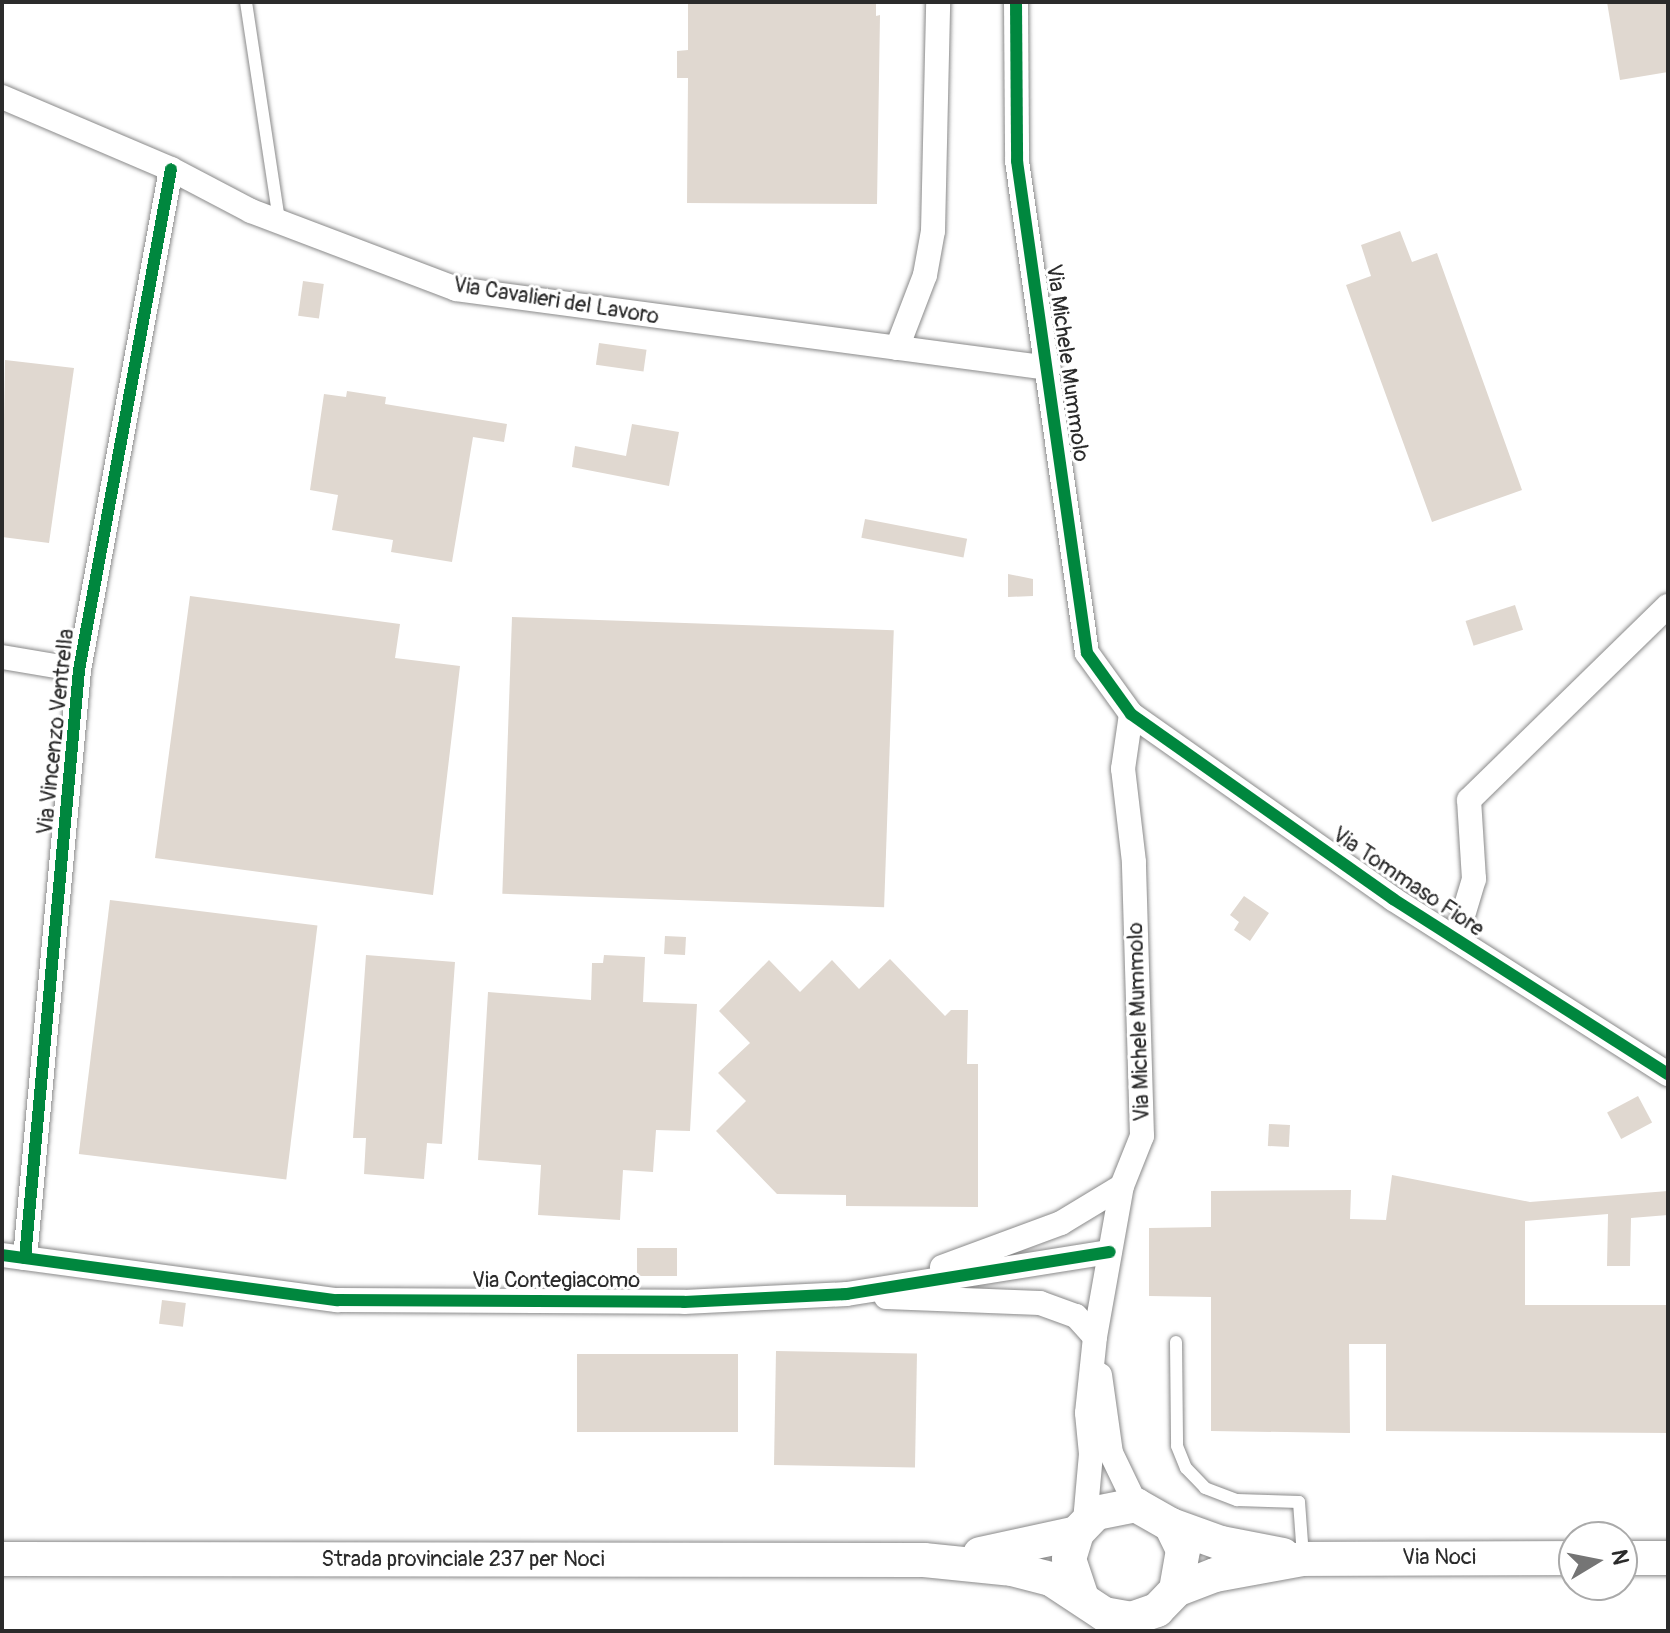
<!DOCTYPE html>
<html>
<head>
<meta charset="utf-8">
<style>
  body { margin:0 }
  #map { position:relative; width:1670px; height:1633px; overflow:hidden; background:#fff; font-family:Pangolin,sans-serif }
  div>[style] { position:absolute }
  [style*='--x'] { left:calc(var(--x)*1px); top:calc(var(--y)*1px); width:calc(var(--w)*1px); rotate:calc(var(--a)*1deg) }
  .building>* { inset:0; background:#e0d8d0; transform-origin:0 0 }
  .roads { filter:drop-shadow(0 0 2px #8a8a8a) drop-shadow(0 0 2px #8a8a8a) }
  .service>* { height:12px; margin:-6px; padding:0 6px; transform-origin:6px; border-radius:6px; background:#fff }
  .minor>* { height:24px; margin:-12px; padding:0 12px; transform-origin:12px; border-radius:12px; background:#fff }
  .secondary>* { height:34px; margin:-17px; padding:0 17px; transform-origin:17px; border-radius:17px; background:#fff }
  .cycleway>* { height:12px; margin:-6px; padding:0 6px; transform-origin:6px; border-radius:6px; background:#00873e }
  span { translate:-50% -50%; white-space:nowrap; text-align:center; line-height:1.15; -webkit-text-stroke:6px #fff; paint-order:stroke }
  .street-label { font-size:22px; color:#2b2b2b }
  .frame { position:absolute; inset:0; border:4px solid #2b2b2b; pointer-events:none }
  .north { position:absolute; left:1558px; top:1521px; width:80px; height:80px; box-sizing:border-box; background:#fff; border:2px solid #aaa; border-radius:50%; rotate:80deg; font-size:22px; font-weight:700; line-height:32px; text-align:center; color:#2b2b2b }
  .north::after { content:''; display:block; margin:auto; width:28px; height:36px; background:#757575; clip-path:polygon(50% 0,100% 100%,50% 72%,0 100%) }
</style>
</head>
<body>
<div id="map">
  <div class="building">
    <div style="clip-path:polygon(688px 2px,876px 2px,876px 16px,880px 15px,877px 204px,687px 203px,688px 78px,677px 78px,677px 51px,688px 50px)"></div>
    <div style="clip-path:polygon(1607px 2px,1668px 2px,1668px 72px,1620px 80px)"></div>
    <div style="clip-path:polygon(1400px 231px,1412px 262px,1437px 253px,1522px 490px,1432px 522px,1346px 285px,1371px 276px,1361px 245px)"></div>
    <div style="left:303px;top:281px;width:21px;height:35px;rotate:8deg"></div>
    <div style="left:599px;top:343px;width:48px;height:22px;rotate:8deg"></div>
    <div style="clip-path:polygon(5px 360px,74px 368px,49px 543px,2px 537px)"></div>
    <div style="clip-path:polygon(347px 391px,386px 397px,385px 404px,507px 424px,504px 442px,473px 437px,452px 562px,391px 552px,393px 540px,332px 530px,338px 495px,310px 490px,324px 394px,346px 397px)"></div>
    <div style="clip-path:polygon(632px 424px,679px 432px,669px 486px,572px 467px,575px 446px,626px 456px)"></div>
    <div style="left:865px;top:519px;width:104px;height:19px;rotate:11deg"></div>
    <div style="clip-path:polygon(1008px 574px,1033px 579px,1033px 596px,1008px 597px)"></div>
    <div style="clip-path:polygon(190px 596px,400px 624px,395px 658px,460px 666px,433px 895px,155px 858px)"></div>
    <div style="left:1515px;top:605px;width:26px;height:52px;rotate:72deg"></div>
    <div style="left:512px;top:617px;width:382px;height:277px;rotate:2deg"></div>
    <div style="clip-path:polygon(1244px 896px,1269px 913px,1250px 941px,1234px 930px,1239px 922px,1230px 915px)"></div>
    <div style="left:110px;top:900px;width:209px;height:256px;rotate:7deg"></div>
    <div style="left:665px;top:936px;width:21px;height:18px;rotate:3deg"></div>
    <div style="clip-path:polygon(366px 955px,455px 962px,442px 1144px,427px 1143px,424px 1179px,364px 1174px,366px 1138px,353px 1138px)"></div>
    <div style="clip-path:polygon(604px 955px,645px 957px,643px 1002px,697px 1004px,690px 1131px,656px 1130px,653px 1172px,623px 1170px,620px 1220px,538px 1215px,541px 1165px,478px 1160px,488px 992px,591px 1000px,592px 963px,603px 963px)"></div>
    <div style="clip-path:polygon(890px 959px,945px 1016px,951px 1010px,968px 1010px,967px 1064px,978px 1064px,978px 1207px,846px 1206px,846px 1195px,777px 1194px,716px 1131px,746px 1101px,718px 1073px,750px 1043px,719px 1011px,769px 960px,800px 992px,832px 960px,859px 989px)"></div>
    <div style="left:1638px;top:1096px;width:30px;height:35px;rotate:62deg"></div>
    <div style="left:1269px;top:1124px;width:21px;height:22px;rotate:3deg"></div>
    <div style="clip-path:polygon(1392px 1175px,1530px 1202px,1668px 1191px,1668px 1215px,1631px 1218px,1630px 1266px,1607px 1266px,1608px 1214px,1525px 1221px,1525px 1305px,1668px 1305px,1668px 1433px,1386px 1431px,1386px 1344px,1349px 1344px,1350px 1433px,1211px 1431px,1211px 1297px,1149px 1296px,1149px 1228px,1211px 1227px,1211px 1191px,1351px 1190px,1350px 1219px,1386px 1220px)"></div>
    <div style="left:677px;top:1248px;width:28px;height:40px;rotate:90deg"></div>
    <div style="left:162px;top:1300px;width:24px;height:24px;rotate:7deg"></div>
    <div style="left:776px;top:1351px;width:141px;height:114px;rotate:1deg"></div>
    <div style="left:577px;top:1354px;width:161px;height:78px"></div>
  </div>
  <div class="roads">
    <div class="service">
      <div style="--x:246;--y:2;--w:221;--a:81.4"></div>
      <div style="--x:1176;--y:1342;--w:104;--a:89.4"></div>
      <div style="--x:1177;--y:1446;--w:24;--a:68"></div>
      <div style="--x:1186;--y:1468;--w:28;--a:46"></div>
      <div style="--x:1205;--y:1488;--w:34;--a:21"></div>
      <div style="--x:1237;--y:1500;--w:62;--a:1.8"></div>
      <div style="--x:1299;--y:1502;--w:54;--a:85.8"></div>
    </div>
    <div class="minor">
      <div style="--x:1016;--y:2;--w:159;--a:89.6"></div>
      <div style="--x:1017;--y:161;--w:497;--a:81.9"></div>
      <div style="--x:1087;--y:653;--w:75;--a:54.2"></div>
      <div style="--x:1131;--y:714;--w:321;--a:35.2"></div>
      <div style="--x:1393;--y:899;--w:326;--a:32.5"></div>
      <div style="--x:2;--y:97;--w:184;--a:23.1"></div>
      <div style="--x:171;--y:169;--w:90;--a:27.7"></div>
      <div style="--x:251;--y:211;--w:219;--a:20.8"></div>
      <div style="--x:456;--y:289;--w:598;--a:7.59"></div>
      <div style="--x:897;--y:348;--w:78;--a:-69"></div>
      <div style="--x:925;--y:275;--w:45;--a:-79.7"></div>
      <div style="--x:933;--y:231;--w:229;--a:-88.7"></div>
      <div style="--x:2;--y:657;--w:78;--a:9.6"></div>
      <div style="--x:1456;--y:939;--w:63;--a:-73.3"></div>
      <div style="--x:1474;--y:879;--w:79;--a:-93.6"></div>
      <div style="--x:1469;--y:800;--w:278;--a:-44.3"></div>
      <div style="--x:2;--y:1255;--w:338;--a:7.7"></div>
      <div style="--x:337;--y:1300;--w:347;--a:0.3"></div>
      <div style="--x:684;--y:1302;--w:163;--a:-2.8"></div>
      <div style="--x:847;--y:1294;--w:266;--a:-9.1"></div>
      <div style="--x:25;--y:1258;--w:590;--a:-84.75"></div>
      <div style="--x:79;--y:670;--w:509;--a:-79.59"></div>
      <div style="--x:942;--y:1267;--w:127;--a:-20.3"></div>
      <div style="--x:1061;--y:1223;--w:71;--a:-31.2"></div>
      <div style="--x:886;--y:1297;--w:154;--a:2.2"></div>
      <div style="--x:1040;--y:1303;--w:38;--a:20"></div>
      <div style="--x:1076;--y:1316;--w:28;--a:48"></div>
      <div style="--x:1100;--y:1375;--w:79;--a:82"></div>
      <div style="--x:1111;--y:1453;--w:58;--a:64.3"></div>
      <div style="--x:1085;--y:1521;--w:67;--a:-84.9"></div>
      <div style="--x:1091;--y:1454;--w:41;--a:-95.6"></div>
      <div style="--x:1087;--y:1413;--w:76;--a:-84"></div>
      <div style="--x:1095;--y:1337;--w:153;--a:-79.9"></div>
      <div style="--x:1122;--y:1186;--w:54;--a:-68.2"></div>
      <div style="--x:1142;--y:1136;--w:274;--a:-91.7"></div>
      <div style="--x:1134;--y:862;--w:94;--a:-96.7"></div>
      <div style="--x:1123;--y:769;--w:56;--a:-81.7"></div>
    </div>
    <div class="secondary">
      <div style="--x:1171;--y:1525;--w:53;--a:19.8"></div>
      <div style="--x:1221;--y:1543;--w:63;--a:11"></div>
      <div style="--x:980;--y:1554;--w:99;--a:-12.2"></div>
      <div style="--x:1622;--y:1558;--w:46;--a:0"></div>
      <div style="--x:2;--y:1559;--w:922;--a:0.06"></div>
      <div style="--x:924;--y:1560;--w:88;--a:5.8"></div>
      <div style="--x:1012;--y:1569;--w:40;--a:14.4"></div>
      <div style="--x:1051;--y:1579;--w:64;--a:33.4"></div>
      <div style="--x:1104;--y:1614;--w:27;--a:10"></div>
      <div style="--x:1131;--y:1619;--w:28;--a:-19"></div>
      <div style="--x:1157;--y:1610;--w:28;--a:-46"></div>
      <div style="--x:1176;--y:1590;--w:41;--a:-80.1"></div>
      <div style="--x:1183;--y:1550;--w:28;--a:-116"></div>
      <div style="--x:1171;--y:1525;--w:40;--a:-150.3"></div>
      <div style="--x:1136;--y:1505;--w:41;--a:168.7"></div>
      <div style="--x:1096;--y:1513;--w:28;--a:134"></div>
      <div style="--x:1077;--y:1533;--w:27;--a:107"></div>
      <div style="--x:1069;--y:1559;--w:41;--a:71.6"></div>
      <div style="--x:1176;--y:1590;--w:42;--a:-21"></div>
      <div style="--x:1215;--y:1575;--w:89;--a:-10.3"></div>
      <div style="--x:1303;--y:1559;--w:271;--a:-0.2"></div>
    </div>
  </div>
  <div class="cycleway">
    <div style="--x:1016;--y:2;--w:159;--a:89.6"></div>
    <div style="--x:1017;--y:161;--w:497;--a:81.9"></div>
    <div style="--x:1087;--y:653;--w:75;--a:54.2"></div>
    <div style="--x:1131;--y:714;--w:321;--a:35.2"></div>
    <div style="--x:1393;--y:899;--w:326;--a:32.5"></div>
    <div style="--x:2;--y:1255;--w:338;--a:7.7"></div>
    <div style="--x:337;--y:1300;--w:347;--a:0.3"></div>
    <div style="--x:684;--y:1302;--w:163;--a:-2.8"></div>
    <div style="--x:847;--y:1294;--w:266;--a:-9.1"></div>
    <div style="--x:25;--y:1258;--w:590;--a:-84.75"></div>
    <div style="--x:79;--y:670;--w:509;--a:-79.59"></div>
  </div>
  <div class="street-label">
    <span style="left:556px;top:301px;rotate:9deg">Via Cavalieri del Lavoro</span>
    <span style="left:1067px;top:363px;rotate:82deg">Via Michele Mummolo</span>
    <span style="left:56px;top:732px;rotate:-84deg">Via Vincenzo Ventrella</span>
    <span style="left:1408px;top:882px;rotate:34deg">Via Tommaso Fiore</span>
    <span style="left:1139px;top:1022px;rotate:-92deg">Via Michele Mummolo</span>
    <span style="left:556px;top:1281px">Via Contegiacomo</span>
    <span style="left:1439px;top:1558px">Via Noci</span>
    <span style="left:463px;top:1560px">Strada provinciale 237 per Noci</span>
  </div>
  <div class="frame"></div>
  <div class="north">N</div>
</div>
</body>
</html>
